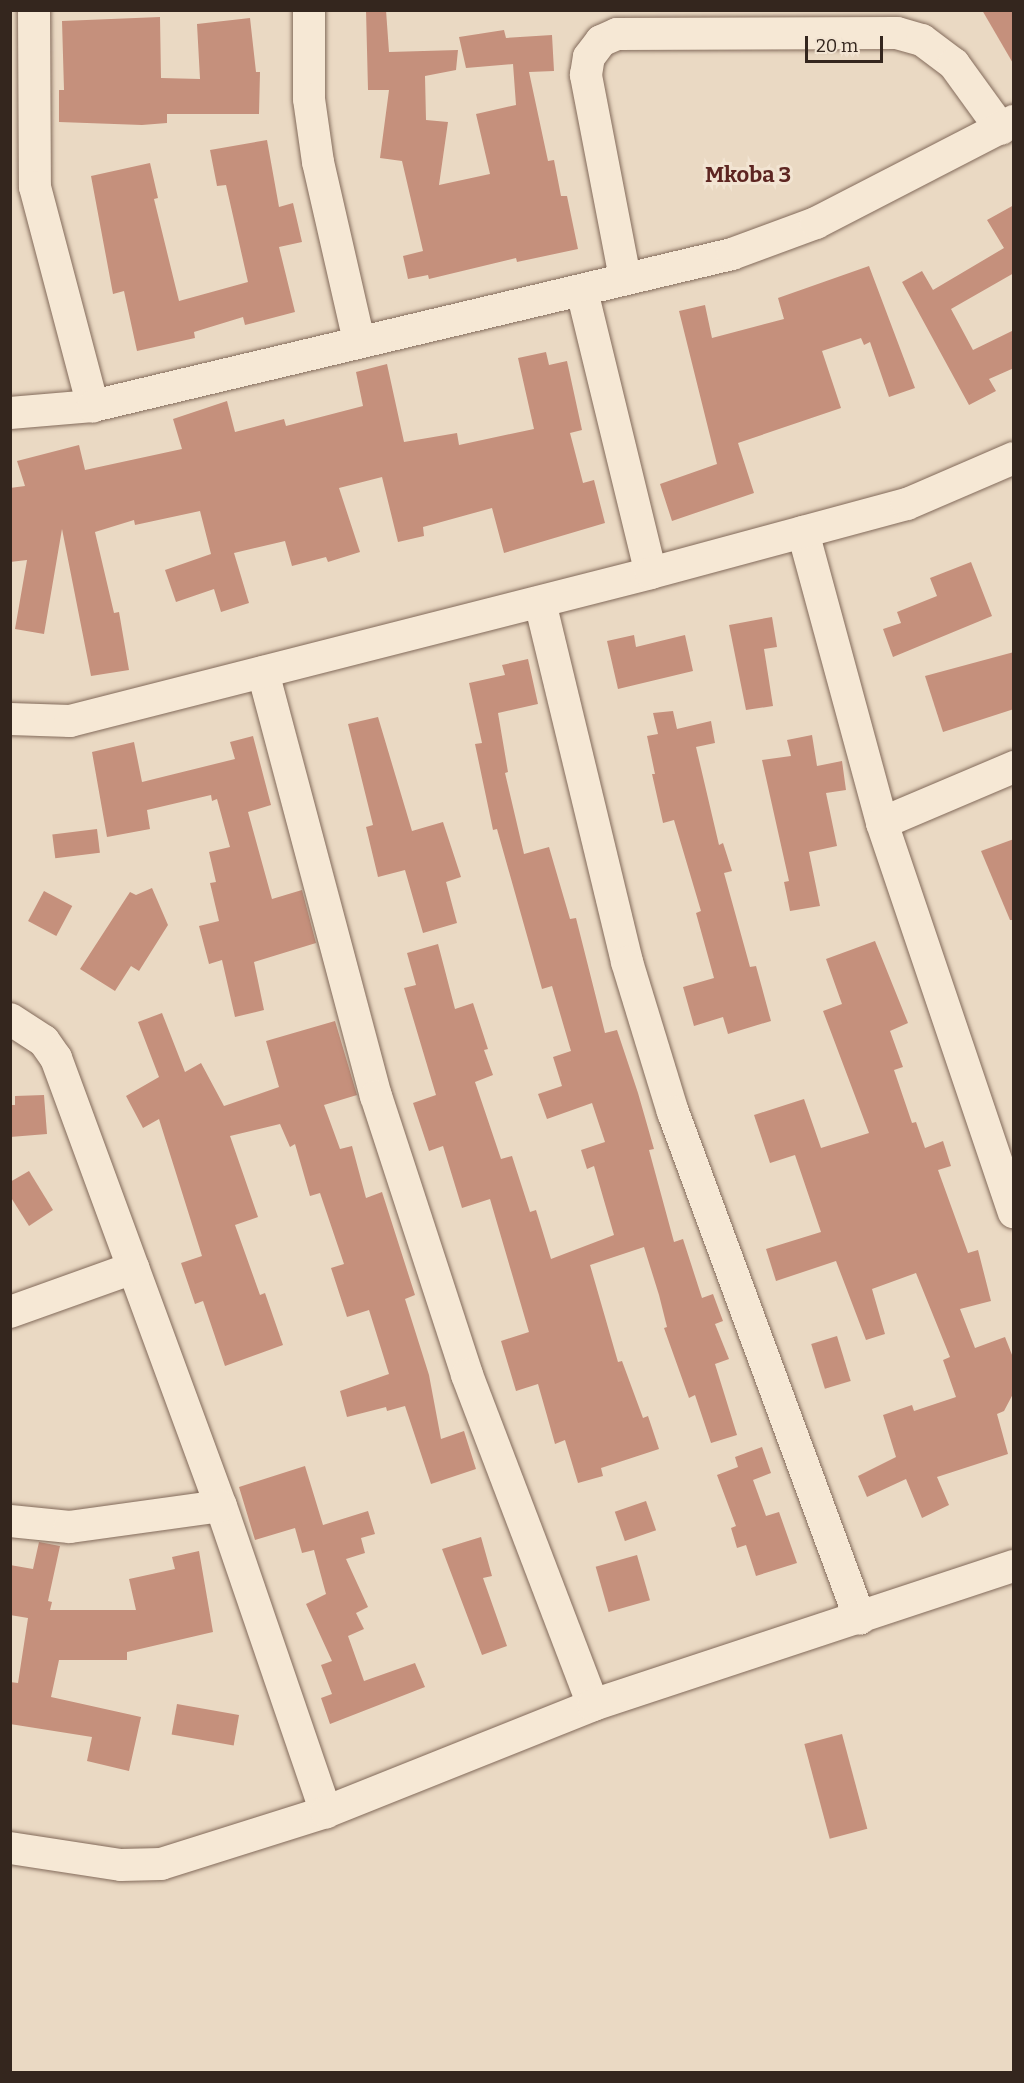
<!DOCTYPE html>
<html>
<head>
<meta charset="utf-8">
<style>
  body { margin:0 }
  #map { position:relative; width:1024px; height:2083px; overflow:hidden; background:#ead9c3; font-family:Bitter,serif }
  div>[style] { position:absolute }
  [style*='--x'] { left:calc(var(--x)*1px); top:calc(var(--y)*1px); width:calc(var(--w)*1px); rotate:calc(var(--a)*1deg) }
  .building>* { inset:0; background:#c5907c; transform-origin:0 0 }
  .roads { filter:drop-shadow(0 0 2px #836b5b) drop-shadow(0 0 2px #836b5b) }
  .minor>* { height:32px; margin:-16px; padding:0 16px; transform-origin:16px; border-radius:16px; background:#f6e8d5 }
  span { translate:-50% -50%; white-space:nowrap; text-align:center; line-height:1.15; -webkit-text-stroke:6px #f2e4d2; paint-order:stroke }
  .neighbourhood-label { font-size:22px; color:#5d2521; font-weight:700 }
  .frame { position:absolute; inset:0; border:12px solid #34261e; pointer-events:none }
  .scale { position:absolute; left:805px; top:36px; width:78px; height:27px; box-sizing:border-box; border:3px solid #34261e; border-top:0; padding-left:8px; font-size:18px; line-height:21px; white-space:nowrap; color:#34261e; -webkit-text-stroke:4px #f2e4d2; paint-order:stroke }
</style>
</head>
<body>
<div id="map">
  <div class="building">
    <div style="clip-path:polygon(366px 10px,386px 10px,389px 52px,458px 50px,456px 70px,425px 76px,426px 120px,448px 122px,439px 185px,490px 174px,476px 114px,516px 105px,513px 64px,466px 68px,459px 37px,504px 30px,506px 38px,552px 35px,554px 71px,529px 72px,548px 161px,554px 160px,561px 196px,567px 196px,578px 249px,517px 262px,516px 258px,429px 279px,428px 275px,408px 279px,403px 256px,423px 251px,402px 161px,380px 158px,389px 90px,368px 90px)"></div>
    <div style="clip-path:polygon(982px 10px,1014px 10px,1014px 65px)"></div>
    <div style="clip-path:polygon(160px 17px,161px 78px,200px 79px,197px 24px,250px 18px,256px 72px,260px 72px,259px 114px,167px 114px,167px 123px,142px 125px,59px 122px,59px 90px,64px 90px,62px 21px)"></div>
    <div style="clip-path:polygon(267px 140px,279px 207px,293px 203px,302px 242px,279px 247px,295px 312px,245px 325px,243px 317px,194px 332px,195px 338px,137px 351px,124px 291px,113px 294px,91px 176px,150px 163px,158px 198px,154px 199px,179px 301px,248px 282px,226px 185px,217px 186px,210px 150px)"></div>
    <div style="clip-path:polygon(1014px 205px,1014px 273px,951px 309px,973px 350px,1014px 330px,1014px 368px,989px 379px,996px 391px,969px 405px,902px 282px,922px 271px,933px 290px,1004px 248px,987px 220px)"></div>
    <div style="clip-path:polygon(869px 266px,915px 388px,889px 397px,870px 342px,864px 345px,861px 338px,822px 351px,841px 408px,738px 443px,754px 493px,672px 521px,660px 484px,717px 464px,679px 311px,705px 305px,712px 338px,784px 319px,778px 298px)"></div>
    <div style="clip-path:polygon(546px 352px,549px 365px,567px 361px,582px 430px,570px 433px,583px 483px,594px 480px,605px 523px,504px 553px,492px 508px,423px 527px,424px 536px,398px 542px,382px 477px,339px 488px,360px 552px,328px 562px,326px 557px,292px 566px,285px 541px,234px 553px,249px 603px,221px 612px,214px 589px,176px 602px,165px 570px,211px 554px,200px 511px,135px 525px,134px 520px,95px 532px,114px 613px,119px 612px,129px 670px,91px 676px,62px 529px,44px 634px,15px 629px,27px 560px,10px 562px,10px 488px,25px 486px,17px 461px,79px 445px,85px 470px,182px 449px,173px 419px,227px 401px,235px 432px,284px 419px,286px 426px,363px 406px,356px 372px,387px 364px,404px 442px,457px 433px,459px 445px,534px 429px,518px 358px)"></div>
    <div style="clip-path:polygon(971px 562px,992px 616px,893px 657px,883px 629px,901px 623px,897px 612px,937px 596px,930px 578px)"></div>
    <div style="clip-path:polygon(772px 617px,777px 647px,764px 649px,773px 706px,746px 710px,729px 625px)"></div>
    <div style="clip-path:polygon(634px 635px,636px 647px,685px 635px,693px 671px,618px 689px,607px 641px)"></div>
    <div style="clip-path:polygon(1014px 652px,1014px 709px,943px 732px,925px 676px)"></div>
    <div style="clip-path:polygon(528px 659px,538px 704px,498px 713px,508px 772px,505px 773px,524px 854px,549px 847px,570px 919px,576px 918px,605px 1033px,617px 1030px,638px 1093px,654px 1149px,649px 1150px,674px 1242px,683px 1239px,702px 1298px,713px 1294px,723px 1321px,715px 1324px,729px 1359px,715px 1364px,737px 1435px,711px 1443px,695px 1395px,689px 1398px,664px 1328px,667px 1327px,659px 1295px,644px 1247px,590px 1265px,618px 1362px,622px 1361px,643px 1418px,648px 1416px,659px 1449px,601px 1468px,603px 1476px,578px 1483px,565px 1440px,555px 1444px,538px 1384px,516px 1391px,501px 1341px,529px 1332px,490px 1199px,462px 1208px,443px 1146px,429px 1151px,413px 1103px,436px 1095px,404px 988px,416px 985px,407px 953px,438px 944px,455px 1009px,473px 1003px,488px 1049px,484px 1050px,493px 1075px,475px 1082px,501px 1159px,512px 1156px,530px 1212px,536px 1210px,551px 1259px,614px 1235px,594px 1166px,587px 1169px,581px 1150px,605px 1142px,592px 1103px,547px 1119px,538px 1094px,562px 1086px,553px 1057px,571px 1051px,552px 986px,542px 989px,497px 829px,493px 830px,475px 744px,482px 743px,469px 683px,505px 675px,502px 665px)"></div>
    <div style="clip-path:polygon(673px 711px,677px 729px,711px 721px,715px 743px,696px 747px,719px 845px,723px 843px,732px 871px,724px 873px,750px 967px,756px 966px,771px 1021px,728px 1034px,723px 1017px,694px 1026px,683px 987px,714px 978px,696px 913px,701px 911px,674px 820px,663px 823px,652px 774px,655px 774px,647px 736px,658px 734px,653px 713px)"></div>
    <div style="clip-path:polygon(378px 717px,412px 831px,443px 822px,461px 877px,446px 882px,457px 923px,423px 933px,405px 870px,378px 877px,366px 827px,373px 825px,348px 724px)"></div>
    <div style="clip-path:polygon(812px 735px,817px 766px,842px 761px,846px 790px,826px 793px,837px 846px,809px 852px,820px 906px,790px 911px,784px 882px,789px 881px,762px 760px,791px 756px,787px 740px)"></div>
    <div style="clip-path:polygon(253px 736px,271px 805px,248px 812px,272px 899px,302px 890px,316px 943px,254px 962px,264px 1010px,235px 1017px,222px 960px,209px 964px,199px 926px,219px 921px,210px 883px,216px 882px,209px 852px,230px 847px,217px 799px,212px 801px,211px 795px,147px 810px,150px 829px,107px 837px,92px 752px,134px 742px,142px 782px,235px 759px,230px 742px)"></div>
    <div style="left:97px;top:829px;width:24px;height:45px;rotate:83deg"></div>
    <div style="clip-path:polygon(1014px 839px,1014px 920px,1010px 920px,981px 851px)"></div>
    <div style="clip-path:polygon(152px 888px,168px 925px,139px 971px,131px 966px,115px 991px,80px 969px,130px 892px,136px 895px)"></div>
    <div style="left:44px;top:891px;width:32px;height:34px;rotate:28deg"></div>
    <div style="clip-path:polygon(875px 941px,908px 1023px,890px 1031px,903px 1067px,894px 1070px,912px 1123px,916px 1122px,925px 1148px,943px 1141px,951px 1166px,938px 1170px,968px 1253px,978px 1250px,991px 1301px,960px 1309px,975px 1348px,1005px 1337px,1014px 1360px,1014px 1392px,1004px 1411px,997px 1414px,1008px 1454px,937px 1477px,949px 1505px,922px 1518px,906px 1479px,867px 1497px,858px 1476px,896px 1457px,883px 1415px,912px 1405px,914px 1411px,956px 1397px,943px 1360px,950px 1357px,916px 1273px,872px 1289px,885px 1334px,866px 1340px,836px 1261px,776px 1281px,766px 1249px,821px 1232px,795px 1155px,770px 1163px,754px 1115px,804px 1099px,821px 1148px,869px 1133px,823px 1011px,842px 1004px,826px 959px)"></div>
    <div style="clip-path:polygon(162px 1013px,185px 1072px,201px 1063px,224px 1106px,279px 1087px,266px 1041px,335px 1021px,357px 1095px,324px 1105px,340px 1149px,352px 1146px,366px 1198px,382px 1192px,415px 1295px,405px 1299px,429px 1375px,441px 1439px,464px 1431px,476px 1469px,431px 1484px,405px 1406px,387px 1411px,386px 1407px,347px 1417px,340px 1391px,389px 1374px,369px 1310px,347px 1317px,331px 1268px,344px 1264px,320px 1193px,310px 1196px,295px 1144px,290px 1147px,280px 1124px,230px 1136px,258px 1217px,235px 1225px,260px 1295px,265px 1293px,283px 1345px,225px 1366px,203px 1301px,195px 1304px,181px 1263px,202px 1256px,159px 1119px,143px 1128px,126px 1096px,159px 1077px,138px 1022px)"></div>
    <div style="clip-path:polygon(44px 1095px,47px 1134px,10px 1137px,10px 1105px,15px 1105px,15px 1096px)"></div>
    <div style="clip-path:polygon(29px 1171px,53px 1210px,29px 1226px,10px 1196px,10px 1182px)"></div>
    <div style="left:837px;top:1336px;width:47px;height:27px;rotate:73deg"></div>
    <div style="clip-path:polygon(762px 1447px,771px 1473px,753px 1480px,766px 1516px,779px 1512px,797px 1563px,756px 1576px,746px 1545px,737px 1548px,731px 1528px,736px 1526px,717px 1475px,738px 1467px,735px 1457px)"></div>
    <div style="clip-path:polygon(305px 1466px,323px 1525px,368px 1511px,375px 1534px,361px 1538px,365px 1553px,346px 1559px,368px 1607px,356px 1613px,364px 1629px,348px 1636px,364px 1681px,415px 1663px,425px 1687px,330px 1724px,321px 1698px,332px 1694px,321px 1665px,332px 1661px,306px 1604px,326px 1594px,314px 1550px,302px 1553px,295px 1528px,255px 1540px,239px 1487px)"></div>
    <div style="left:646px;top:1501px;width:31px;height:33px;rotate:71deg"></div>
    <div style="clip-path:polygon(481px 1537px,492px 1576px,483px 1578px,507px 1646px,482px 1655px,442px 1549px)"></div>
    <div style="clip-path:polygon(39px 1542px,60px 1546px,48px 1601px,52px 1602px,50px 1610px,136px 1610px,129px 1579px,175px 1569px,172px 1557px,199px 1551px,213px 1632px,127px 1652px,127px 1660px,59px 1660px,51px 1697px,141px 1717px,129px 1771px,87px 1761px,92px 1737px,10px 1724px,10px 1682px,18px 1683px,28px 1618px,10px 1615px,10px 1565px,33px 1569px)"></div>
    <div style="left:637px;top:1555px;width:47px;height:43px;rotate:74deg"></div>
    <div style="left:177px;top:1704px;width:63px;height:31px;rotate:10deg"></div>
    <div style="left:842px;top:1734px;width:98px;height:39px;rotate:75deg"></div>
  </div>
  <div class="roads">
    <div class="minor">
      <div style="--x:34;--y:10;--w:177;--a:89.7"></div>
      <div style="--x:35;--y:187;--w:227;--a:75.2"></div>
      <div style="--x:309;--y:10;--w:89;--a:90"></div>
      <div style="--x:309;--y:99;--w:64;--a:81.9"></div>
      <div style="--x:318;--y:162;--w:184;--a:77.1"></div>
      <div style="--x:625;--y:278;--w:207;--a:-100.9"></div>
      <div style="--x:586;--y:75;--w:18;--a:-81"></div>
      <div style="--x:589;--y:57;--w:20;--a:-53"></div>
      <div style="--x:601;--y:41;--w:17;--a:-24"></div>
      <div style="--x:617;--y:34;--w:280;--a:-0.2"></div>
      <div style="--x:897;--y:33;--w:26;--a:16"></div>
      <div style="--x:922;--y:40;--w:40;--a:37"></div>
      <div style="--x:954;--y:64;--w:80;--a:54.1"></div>
      <div style="--x:582;--y:291;--w:290;--a:76.3"></div>
      <div style="--x:10;--y:413;--w:83;--a:-4.8"></div>
      <div style="--x:93;--y:406;--w:657;--a:-13.38"></div>
      <div style="--x:732;--y:254;--w:90;--a:-20.3"></div>
      <div style="--x:816;--y:223;--w:223;--a:-27.3"></div>
      <div style="--x:803;--y:532;--w:302;--a:74.8"></div>
      <div style="--x:882;--y:823;--w:411;--a:71.3"></div>
      <div style="--x:540;--y:602;--w:370;--a:76.4"></div>
      <div style="--x:627;--y:962;--w:157;--a:73"></div>
      <div style="--x:673;--y:1112;--w:540;--a:69.75"></div>
      <div style="--x:263;--y:672;--w:439;--a:75.1"></div>
      <div style="--x:376;--y:1096;--w:293;--a:71.9"></div>
      <div style="--x:467;--y:1375;--w:353;--a:69.1"></div>
      <div style="--x:10;--y:719;--w:60;--a:1.9"></div>
      <div style="--x:70;--y:721;--w:600;--a:-14.29"></div>
      <div style="--x:651;--y:573;--w:265;--a:-15.1"></div>
      <div style="--x:907;--y:504;--w:116;--a:-23.3"></div>
      <div style="--x:882;--y:823;--w:143;--a:-23"></div>
      <div style="--x:10;--y:1019;--w:40;--a:32.9"></div>
      <div style="--x:44;--y:1041;--w:21;--a:55"></div>
      <div style="--x:56;--y:1058;--w:477;--a:69.8"></div>
      <div style="--x:221;--y:1506;--w:324;--a:71.1"></div>
      <div style="--x:10;--y:1312;--w:131;--a:-19.7"></div>
      <div style="--x:10;--y:1521;--w:60;--a:5.7"></div>
      <div style="--x:70;--y:1527;--w:152;--a:-7.9"></div>
      <div style="--x:10;--y:1848;--w:112;--a:8.7"></div>
      <div style="--x:121;--y:1865;--w:40;--a:-1.4"></div>
      <div style="--x:161;--y:1864;--w:173;--a:-17.5"></div>
      <div style="--x:326;--y:1812;--w:288;--a:-21.8"></div>
      <div style="--x:593;--y:1705;--w:443;--a:-18.3"></div>
    </div>
  </div>
  <div class="neighbourhood-label">
    <span style="left:748px;top:175px">Mkoba 3</span>
  </div>
  <div class="frame"></div>
  <div class="scale">20 m</div>
</div>
</body>
</html>
